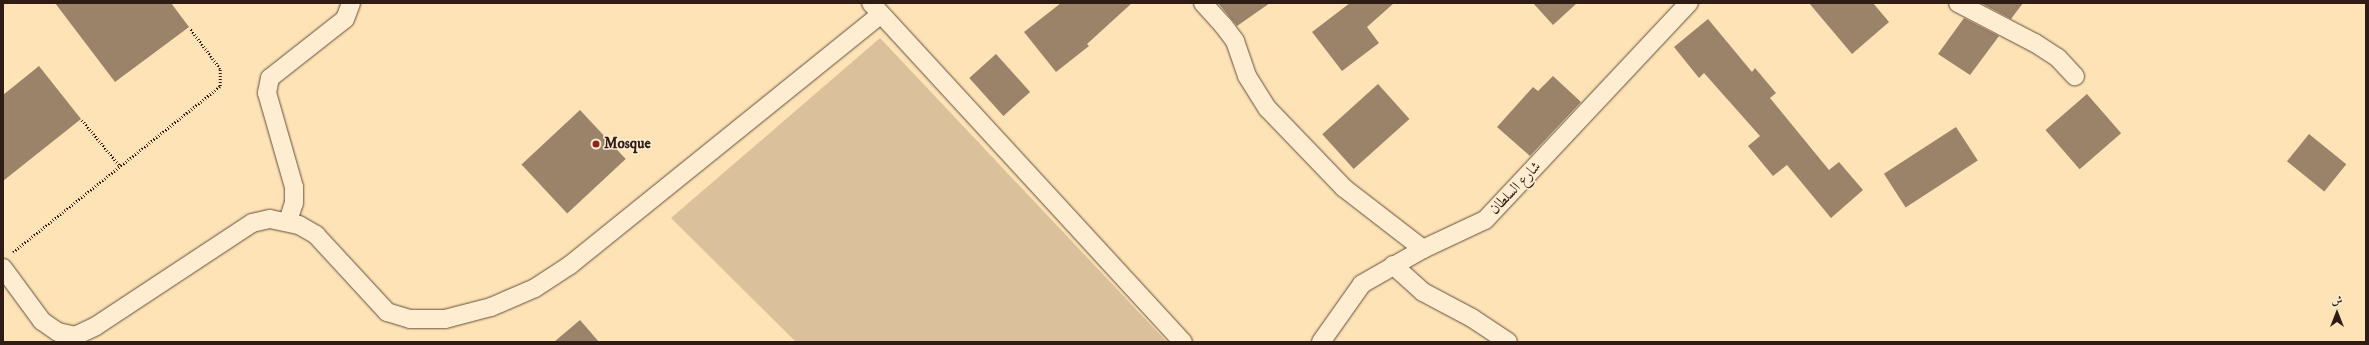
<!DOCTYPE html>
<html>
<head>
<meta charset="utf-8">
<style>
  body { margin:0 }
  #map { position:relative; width:2369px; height:345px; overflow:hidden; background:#fee3b6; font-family:"IM FELL DW Pica",Amiri,serif }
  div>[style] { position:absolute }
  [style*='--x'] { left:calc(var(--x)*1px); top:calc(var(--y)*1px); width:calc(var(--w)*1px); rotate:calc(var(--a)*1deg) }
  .green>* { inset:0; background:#dbc19b }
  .building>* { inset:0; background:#9b8369; transform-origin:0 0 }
  .path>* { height:2.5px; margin-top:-1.25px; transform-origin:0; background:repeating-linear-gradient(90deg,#2f1c15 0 1px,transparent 0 3px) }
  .roads { filter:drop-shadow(0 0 1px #634e3d) drop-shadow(0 0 1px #634e3d) }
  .minor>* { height:18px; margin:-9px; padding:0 9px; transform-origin:9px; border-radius:9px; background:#feedd0 }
  .dots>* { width:11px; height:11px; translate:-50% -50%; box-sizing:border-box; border:2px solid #feedd0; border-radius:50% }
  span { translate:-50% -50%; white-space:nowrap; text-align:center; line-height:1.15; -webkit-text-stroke:3px #feedd0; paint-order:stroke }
  .poi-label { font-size:15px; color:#2f1c15; font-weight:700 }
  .left { translate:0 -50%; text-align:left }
  .street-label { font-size:15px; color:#2f1c15 }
  .frame { position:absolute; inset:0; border:4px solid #2f1c15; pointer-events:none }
  .north { position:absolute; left:2317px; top:293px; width:40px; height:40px; -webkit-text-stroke:3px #feedd0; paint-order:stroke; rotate:0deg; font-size:11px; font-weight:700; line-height:16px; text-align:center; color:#2f1c15 }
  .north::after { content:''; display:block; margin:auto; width:14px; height:18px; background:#2f1c15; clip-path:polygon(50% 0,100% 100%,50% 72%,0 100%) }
</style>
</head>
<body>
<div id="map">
  <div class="green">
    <div style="clip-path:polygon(880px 38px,1167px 342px,796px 342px,671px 218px)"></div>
  </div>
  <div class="building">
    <div style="clip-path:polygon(55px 3px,171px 3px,189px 27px,115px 82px)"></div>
    <div style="clip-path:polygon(1061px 3px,1132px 3px,1087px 44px,1089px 46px,1056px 72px,1024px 32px)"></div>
    <div style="clip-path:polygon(1218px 3px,1270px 3px,1237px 26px)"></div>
    <div style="clip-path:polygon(1350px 3px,1394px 3px,1367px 27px,1379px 43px,1342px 71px,1312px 32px)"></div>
    <div style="clip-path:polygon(1533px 3px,1577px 3px,1553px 25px)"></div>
    <div style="clip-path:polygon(1809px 3px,1873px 3px,1889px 22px,1852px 54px)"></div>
    <div style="clip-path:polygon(1981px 3px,2023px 3px,2011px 19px)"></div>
    <div style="clip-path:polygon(1964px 18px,1999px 36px,1970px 75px,1938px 54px)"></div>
    <div style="clip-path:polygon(1708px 19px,1752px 72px,1755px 68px,1776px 93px,1770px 98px,1829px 170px,1839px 162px,1863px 190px,1831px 218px,1787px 165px,1773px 176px,1748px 146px,1760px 136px,1704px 73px,1699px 78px,1674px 47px)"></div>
    <div style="left:996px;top:54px;width:51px;height:36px;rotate:48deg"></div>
    <div style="clip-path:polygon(39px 66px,81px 119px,3px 181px,3px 95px)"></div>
    <div style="clip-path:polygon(1553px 76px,1581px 102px,1530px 156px,1497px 127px,1533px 87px,1538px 91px)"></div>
    <div style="left:1378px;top:84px;width:47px;height:75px;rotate:48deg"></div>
    <div style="left:2087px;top:94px;width:52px;height:55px;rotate:49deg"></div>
    <div style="left:580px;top:110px;width:67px;height:80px;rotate:47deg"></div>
    <div style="left:1956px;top:127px;width:40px;height:86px;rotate:57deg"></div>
    <div style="left:2309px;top:134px;width:48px;height:35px;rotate:39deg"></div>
    <div style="clip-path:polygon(580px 320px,599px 342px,554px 342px)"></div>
  </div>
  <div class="path">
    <div style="--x:82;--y:120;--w:60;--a:50.4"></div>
    <div style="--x:13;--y:252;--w:265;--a:-38.7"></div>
    <div style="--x:220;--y:86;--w:17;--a:-90"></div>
    <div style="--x:220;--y:69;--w:50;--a:-126.9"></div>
  </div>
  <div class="roads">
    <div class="minor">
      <div style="--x:871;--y:3;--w:461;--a:47.4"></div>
      <div style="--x:1203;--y:3;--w:30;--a:48"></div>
      <div style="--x:1223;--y:25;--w:20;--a:53"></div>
      <div style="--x:1235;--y:41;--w:37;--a:71"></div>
      <div style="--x:1247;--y:76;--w:39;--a:58"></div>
      <div style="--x:1268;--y:109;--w:110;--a:46.1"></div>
      <div style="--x:1344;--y:188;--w:100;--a:37.7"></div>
      <div style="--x:1958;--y:3;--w:87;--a:27.5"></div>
      <div style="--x:2035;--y:43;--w:27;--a:33"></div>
      <div style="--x:2058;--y:58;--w:25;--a:47"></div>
      <div style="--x:288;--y:221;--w:19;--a:-72"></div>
      <div style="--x:294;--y:203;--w:16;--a:-90"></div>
      <div style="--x:294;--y:187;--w:98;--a:-106"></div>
      <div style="--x:267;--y:93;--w:15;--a:-79"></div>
      <div style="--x:270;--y:78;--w:95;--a:-38.2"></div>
      <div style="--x:345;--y:19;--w:17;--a:-69"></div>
      <div style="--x:1393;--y:265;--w:40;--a:42"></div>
      <div style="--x:1423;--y:292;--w:55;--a:28"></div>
      <div style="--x:1472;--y:318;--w:43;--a:33.7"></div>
      <div style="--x:3;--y:268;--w:66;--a:53.7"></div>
      <div style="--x:42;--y:321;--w:19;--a:35"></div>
      <div style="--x:58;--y:332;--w:17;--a:13"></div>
      <div style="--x:75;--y:336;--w:23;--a:-25"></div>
      <div style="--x:96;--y:326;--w:187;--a:-33.4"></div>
      <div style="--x:252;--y:223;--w:18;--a:-13"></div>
      <div style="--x:270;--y:219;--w:30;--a:12"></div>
      <div style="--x:299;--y:225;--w:20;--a:30"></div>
      <div style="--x:316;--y:235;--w:105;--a:47.3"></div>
      <div style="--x:387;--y:312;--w:24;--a:17"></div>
      <div style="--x:410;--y:319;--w:35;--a:0"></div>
      <div style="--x:445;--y:319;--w:48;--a:-14.6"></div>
      <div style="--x:491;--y:307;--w:48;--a:-23.4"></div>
      <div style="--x:535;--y:288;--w:42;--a:-33.3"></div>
      <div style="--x:570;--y:265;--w:398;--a:-38.9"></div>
      <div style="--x:1321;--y:342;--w:71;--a:-54.7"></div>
      <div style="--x:1362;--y:284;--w:70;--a:-29.8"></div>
      <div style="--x:1423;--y:249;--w:68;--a:-25.1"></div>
      <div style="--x:1485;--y:220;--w:298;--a:-46.8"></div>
    </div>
  </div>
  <div class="dots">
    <div style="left:596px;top:144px;background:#8f2418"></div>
  </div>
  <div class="poi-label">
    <span class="left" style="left:604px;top:144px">Mosque</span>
  </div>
  <div class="street-label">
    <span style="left:1515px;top:188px;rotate:-46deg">شارع السلطان</span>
  </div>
  <div class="frame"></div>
  <div class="north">ش</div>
</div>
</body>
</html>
